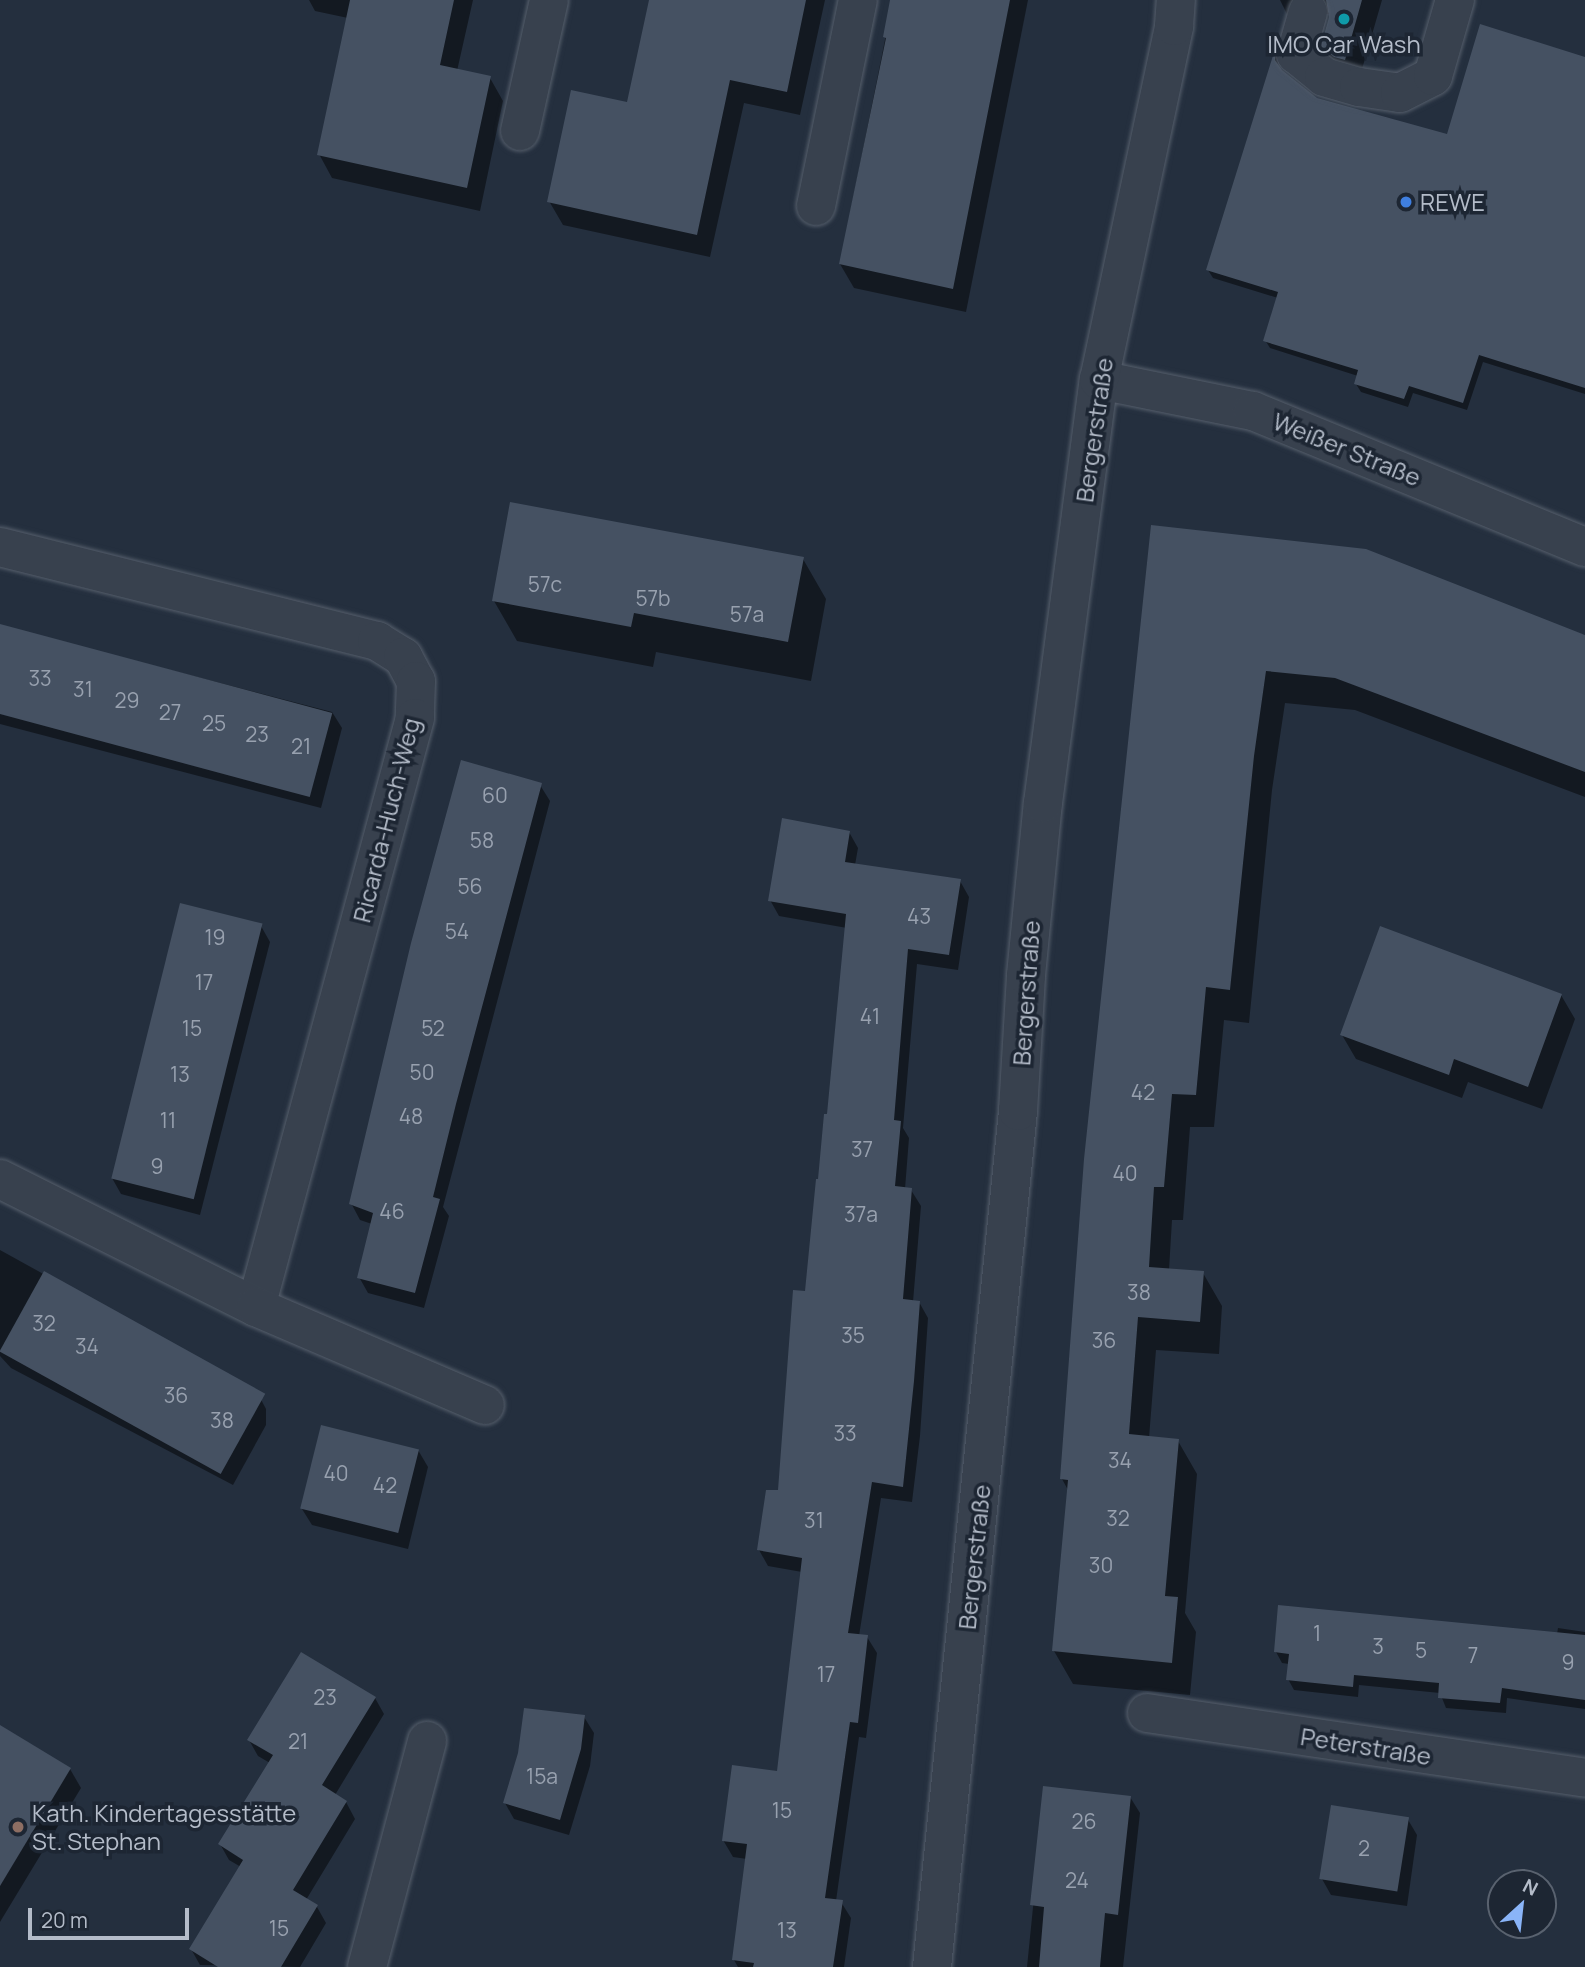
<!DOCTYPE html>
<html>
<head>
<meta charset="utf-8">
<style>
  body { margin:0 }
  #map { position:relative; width:1585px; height:1967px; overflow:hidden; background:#242f3e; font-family:Manrope,sans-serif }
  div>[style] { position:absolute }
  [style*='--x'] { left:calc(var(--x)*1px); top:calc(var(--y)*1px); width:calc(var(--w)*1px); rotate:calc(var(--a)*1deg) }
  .shadow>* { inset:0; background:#0007 }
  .building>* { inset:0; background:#455162; transform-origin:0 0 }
  .roads { filter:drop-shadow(0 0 2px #565f6c) drop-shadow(0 0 2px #565f6c) }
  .minor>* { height:38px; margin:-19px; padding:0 19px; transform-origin:19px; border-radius:19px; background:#38414e }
  .dots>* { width:19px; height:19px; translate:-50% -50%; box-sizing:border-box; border:4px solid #1d2633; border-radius:50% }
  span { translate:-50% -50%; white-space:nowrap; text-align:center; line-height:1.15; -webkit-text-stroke:7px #1d2633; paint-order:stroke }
  .number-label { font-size:21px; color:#98a1af }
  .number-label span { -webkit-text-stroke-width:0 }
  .poi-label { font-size:24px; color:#b4bcc9 }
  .left { translate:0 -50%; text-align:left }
  .street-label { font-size:24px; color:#b4bcc9 }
  .north { position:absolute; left:1487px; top:1869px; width:70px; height:70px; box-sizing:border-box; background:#1d2633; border:2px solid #59626f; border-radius:50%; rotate:27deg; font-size:19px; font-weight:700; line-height:28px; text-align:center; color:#b4bcc9 }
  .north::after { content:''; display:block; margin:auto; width:24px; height:32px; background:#8ab4f8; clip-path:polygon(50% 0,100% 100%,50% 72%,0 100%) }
  .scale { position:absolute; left:28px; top:1908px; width:161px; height:32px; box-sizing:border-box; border:4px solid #b4bcc9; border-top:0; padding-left:9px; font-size:21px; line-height:24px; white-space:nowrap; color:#b4bcc9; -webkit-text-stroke:5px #1d2633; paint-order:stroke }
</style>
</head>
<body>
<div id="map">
  <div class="shadow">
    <div style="clip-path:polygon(309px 0,473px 0,457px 71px,490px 78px,503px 101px,480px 211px,332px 178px,319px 154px,348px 18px,315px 11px)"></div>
    <div style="clip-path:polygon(652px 0,825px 0,800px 115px,744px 103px,710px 257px,563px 225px,549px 201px,629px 104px)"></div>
    <div style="clip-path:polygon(893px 0,1028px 0,966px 312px,854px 288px,840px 264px)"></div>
    <div style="clip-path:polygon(1280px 0,1382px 0,1358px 83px,1337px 70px,1323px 46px,1330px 14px,1317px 14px,1293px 26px)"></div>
    <div style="clip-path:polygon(1276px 50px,1279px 69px,1317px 99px,1448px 136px,1585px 58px,1585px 394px,1483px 362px,1467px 410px,1413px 393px,1408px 407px,1361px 392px,1356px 384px,1358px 376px,1270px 348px,1265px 340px,1278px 298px,1213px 278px,1208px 270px)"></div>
    <div style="clip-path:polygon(1152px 527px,1585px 635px,1585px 797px,1355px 710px,1285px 703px,1272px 790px,1249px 1023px,1224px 1020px,1214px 1127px,1190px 1127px,1183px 1220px,1172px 1220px,1169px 1270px,1203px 1273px,1222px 1306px,1219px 1354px,1156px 1350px,1149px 1438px,1178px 1441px,1197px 1474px,1185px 1613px,1196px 1632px,1190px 1695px,1073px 1684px,1054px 1651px,1068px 1490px,1062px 1479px)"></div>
    <div style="clip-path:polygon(803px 559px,826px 599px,811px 681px,656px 652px,653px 667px,517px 641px,494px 601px)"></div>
    <div style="clip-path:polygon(0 626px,332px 712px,342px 728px,321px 808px,0 724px)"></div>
    <div style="clip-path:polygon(540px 785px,550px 801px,443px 1207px,449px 1216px,424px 1308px,368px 1293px,359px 1277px,372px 1224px,360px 1220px,351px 1203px)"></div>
    <div style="clip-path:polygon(849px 832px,858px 848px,855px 865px,960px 881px,969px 897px,958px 970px,917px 964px,903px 1128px,909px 1138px,905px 1189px,911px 1190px,921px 1206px,913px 1302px,919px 1302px,928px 1318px,920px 1436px,912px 1502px,881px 1498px,859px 1636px,867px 1637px,877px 1653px,866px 1738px,859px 1737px,836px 1901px,841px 1902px,851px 1918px,844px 1967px,738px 1967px,734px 1960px,747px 1859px,733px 1857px,723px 1840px,779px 1773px,802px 1572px,768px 1566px,759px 1550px,780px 1492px,829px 1115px,847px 928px,779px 916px,770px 900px)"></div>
    <div style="clip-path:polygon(261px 926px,270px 942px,200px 1215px,121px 1194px,112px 1178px)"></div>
    <div style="clip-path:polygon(1561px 995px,1575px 1019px,1542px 1109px,1468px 1082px,1462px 1098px,1356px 1059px,1342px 1035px)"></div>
    <div style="clip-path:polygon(0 1250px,257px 1392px,266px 1409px,266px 1425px,233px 1485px,11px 1368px,0 1356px)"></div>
    <div style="clip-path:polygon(418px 1450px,428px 1467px,408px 1549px,312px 1525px,302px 1509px)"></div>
    <div style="clip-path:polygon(1558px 1628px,1585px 1632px,1585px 1709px,1507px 1698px,1506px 1713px,1446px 1708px,1440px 1693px,1359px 1685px,1358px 1697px,1294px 1690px,1288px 1679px,1289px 1664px,1282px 1663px,1276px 1652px,1557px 1634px)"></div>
    <div style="clip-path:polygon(375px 1698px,384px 1714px,335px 1795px,346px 1802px,355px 1819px,306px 1900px,317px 1907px,326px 1923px,300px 1967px,200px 1965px,191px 1949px,241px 1867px,229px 1860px,220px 1844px,270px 1763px,258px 1756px,249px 1740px)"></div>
    <div style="clip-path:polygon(584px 1717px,594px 1733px,590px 1766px,569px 1835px,514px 1819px,505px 1803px)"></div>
    <div style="clip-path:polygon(0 1727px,70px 1769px,81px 1788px,0 1922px)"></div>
    <div style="clip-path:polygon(1045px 1788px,1130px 1797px,1140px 1813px,1123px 1967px,1027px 1967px)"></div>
    <div style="clip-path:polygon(1407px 1818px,1417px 1835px,1407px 1906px,1331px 1895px,1322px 1879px)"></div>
  </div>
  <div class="building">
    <div style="clip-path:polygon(350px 0,454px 0,440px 65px,491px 76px,467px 188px,317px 155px)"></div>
    <div style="clip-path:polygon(649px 0,806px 0,787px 92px,730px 80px,697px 235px,547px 202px,571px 90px,627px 102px)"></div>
    <div style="clip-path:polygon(890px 0,1010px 0,953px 289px,839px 264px,886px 38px,883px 37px)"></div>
    <div style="clip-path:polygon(1326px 0,1362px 0,1345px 60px,1334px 57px,1321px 46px,1329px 17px)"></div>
    <div style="clip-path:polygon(1480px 24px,1585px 57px,1585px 388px,1479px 355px,1463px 403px,1409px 386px,1404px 399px,1354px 384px,1358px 370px,1263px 341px,1278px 292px,1206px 270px,1276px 46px,1275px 60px,1282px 70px,1317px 98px,1447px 134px)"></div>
    <div style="clip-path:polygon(510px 502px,804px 557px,788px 642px,634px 613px,631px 627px,492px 601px)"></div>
    <div style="clip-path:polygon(1151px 525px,1366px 549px,1585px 635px,1585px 772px,1335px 678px,1266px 671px,1254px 756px,1230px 990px,1206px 987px,1196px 1095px,1172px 1094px,1164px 1187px,1154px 1187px,1149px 1267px,1204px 1271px,1200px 1322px,1138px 1317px,1129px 1434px,1179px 1439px,1165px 1596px,1178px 1597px,1172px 1663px,1052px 1651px,1068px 1480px,1060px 1479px,1084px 1159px)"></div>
    <div style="left:0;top:624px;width:344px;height:87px;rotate:15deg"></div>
    <div style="clip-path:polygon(461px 760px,542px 783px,456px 1104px,433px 1197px,440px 1199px,415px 1293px,357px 1278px,373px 1213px,349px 1204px,411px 943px)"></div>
    <div style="clip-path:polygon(782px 818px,850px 831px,845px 862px,961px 879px,949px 955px,908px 949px,894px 1120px,901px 1121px,895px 1186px,912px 1188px,903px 1299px,920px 1301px,914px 1381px,903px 1487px,872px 1482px,848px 1633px,868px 1635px,858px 1723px,850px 1722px,825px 1898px,843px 1900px,833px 1967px,753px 1967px,754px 1963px,732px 1960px,747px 1844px,722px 1841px,732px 1765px,777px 1771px,802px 1558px,757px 1550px,766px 1490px,778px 1490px,793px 1290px,805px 1291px,816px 1179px,818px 1179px,824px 1114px,827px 1114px,846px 914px,768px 901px)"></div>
    <div style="left:180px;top:903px;width:85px;height:284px;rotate:14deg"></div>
    <div style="clip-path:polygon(1380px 926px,1562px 994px,1528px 1087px,1454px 1059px,1449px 1075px,1340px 1035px)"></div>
    <div style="left:44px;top:1271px;width:253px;height:92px;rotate:29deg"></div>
    <div style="left:321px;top:1425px;width:101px;height:86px;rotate:14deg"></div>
    <div style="clip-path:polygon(1278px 1605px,1585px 1635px,1585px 1700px,1502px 1688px,1500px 1703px,1438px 1698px,1439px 1683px,1354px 1675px,1353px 1687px,1286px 1680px,1289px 1654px,1274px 1652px)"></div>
    <div style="clip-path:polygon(301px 1652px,376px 1697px,322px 1785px,347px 1801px,293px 1890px,318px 1905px,281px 1967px,218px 1967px,189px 1949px,243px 1860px,218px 1844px,273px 1755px,247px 1740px)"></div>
    <div style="clip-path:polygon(524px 1708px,585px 1715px,581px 1749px,560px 1820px,503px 1803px,518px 1753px)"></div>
    <div style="clip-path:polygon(0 1725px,71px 1768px,0 1886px)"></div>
    <div style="clip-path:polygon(1043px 1786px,1131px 1796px,1118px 1915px,1105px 1913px,1100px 1967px,1039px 1967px,1044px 1907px,1030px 1905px)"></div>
    <div style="left:1331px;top:1805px;width:79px;height:75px;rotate:9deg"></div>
  </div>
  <div class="roads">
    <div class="minor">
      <div style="--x:1308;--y:12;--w:44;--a:105.9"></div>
      <div style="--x:1296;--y:54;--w:36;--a:39"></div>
      <div style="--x:1324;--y:77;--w:36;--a:16"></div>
      <div style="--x:1359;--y:87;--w:41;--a:8.3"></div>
      <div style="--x:1400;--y:93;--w:37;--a:-27"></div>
      <div style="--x:1433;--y:76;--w:79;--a:-73.9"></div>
      <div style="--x:520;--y:131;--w:134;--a:-77.5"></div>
      <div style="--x:816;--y:206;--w:210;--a:-78.5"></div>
      <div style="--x:1099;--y:380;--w:157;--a:11.4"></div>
      <div style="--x:1253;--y:411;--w:359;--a:22.3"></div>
      <div style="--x:0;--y:547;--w:389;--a:14"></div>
      <div style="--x:377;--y:641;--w:31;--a:32"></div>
      <div style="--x:403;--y:657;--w:27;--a:62"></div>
      <div style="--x:416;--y:681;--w:37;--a:92"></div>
      <div style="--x:415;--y:718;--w:610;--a:105.11"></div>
      <div style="--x:0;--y:1179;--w:286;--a:26.6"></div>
      <div style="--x:256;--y:1307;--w:249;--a:23.2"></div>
      <div style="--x:1147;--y:1713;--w:443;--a:8.4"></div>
      <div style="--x:367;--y:1967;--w:234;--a:-75.1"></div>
      <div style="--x:932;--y:1967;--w:860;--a:-84.26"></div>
      <div style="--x:1018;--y:1111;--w:136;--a:-86.6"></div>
      <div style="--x:1026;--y:975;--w:173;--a:-84.4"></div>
      <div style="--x:1043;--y:803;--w:427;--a:-82.5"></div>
      <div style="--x:1099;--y:380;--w:362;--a:-78"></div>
      <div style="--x:1174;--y:26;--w:26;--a:-86"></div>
    </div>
  </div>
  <div class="dots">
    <div style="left:1344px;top:19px;background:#0f9aa8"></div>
    <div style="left:1406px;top:202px;background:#3f7fe0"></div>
    <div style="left:18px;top:1827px;background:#8d6e63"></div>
  </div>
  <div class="number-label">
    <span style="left:545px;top:584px">57c</span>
    <span style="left:653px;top:598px">57b</span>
    <span style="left:747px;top:614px">57a</span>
    <span style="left:40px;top:678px">33</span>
    <span style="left:83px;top:689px">31</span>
    <span style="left:127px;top:700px">29</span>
    <span style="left:170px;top:712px">27</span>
    <span style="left:214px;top:723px">25</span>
    <span style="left:257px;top:734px">23</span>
    <span style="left:301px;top:746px">21</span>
    <span style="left:495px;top:795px">60</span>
    <span style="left:482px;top:840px">58</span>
    <span style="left:470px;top:886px">56</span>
    <span style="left:919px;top:916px">43</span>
    <span style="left:457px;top:931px">54</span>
    <span style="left:215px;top:937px">19</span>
    <span style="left:204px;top:982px">17</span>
    <span style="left:870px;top:1016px">41</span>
    <span style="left:192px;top:1028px">15</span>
    <span style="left:433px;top:1028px">52</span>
    <span style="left:422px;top:1072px">50</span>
    <span style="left:180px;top:1074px">13</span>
    <span style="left:1143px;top:1092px">42</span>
    <span style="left:411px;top:1116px">48</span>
    <span style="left:168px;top:1120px">11</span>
    <span style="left:862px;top:1149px">37</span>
    <span style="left:157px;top:1166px">9</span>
    <span style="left:1125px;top:1173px">40</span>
    <span style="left:392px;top:1211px">46</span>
    <span style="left:861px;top:1214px">37a</span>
    <span style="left:1139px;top:1292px">38</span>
    <span style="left:44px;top:1323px">32</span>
    <span style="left:853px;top:1335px">35</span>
    <span style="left:1104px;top:1340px">36</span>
    <span style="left:87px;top:1346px">34</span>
    <span style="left:176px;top:1395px">36</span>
    <span style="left:222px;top:1420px">38</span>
    <span style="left:845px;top:1433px">33</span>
    <span style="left:1120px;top:1460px">34</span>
    <span style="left:336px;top:1473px">40</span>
    <span style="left:385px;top:1485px">42</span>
    <span style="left:1118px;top:1518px">32</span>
    <span style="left:814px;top:1520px">31</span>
    <span style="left:1101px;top:1565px">30</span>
    <span style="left:1317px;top:1633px">1</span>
    <span style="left:1378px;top:1646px">3</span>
    <span style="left:1421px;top:1650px">5</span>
    <span style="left:1473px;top:1655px">7</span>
    <span style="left:1568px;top:1662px">9</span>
    <span style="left:826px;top:1674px">17</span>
    <span style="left:325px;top:1697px">23</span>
    <span style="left:298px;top:1741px">21</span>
    <span style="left:542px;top:1776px">15a</span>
    <span style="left:782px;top:1810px">15</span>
    <span style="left:1084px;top:1821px">26</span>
    <span style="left:1364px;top:1848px">2</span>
    <span style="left:1077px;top:1880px">24</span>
    <span style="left:279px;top:1928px">15</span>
    <span style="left:787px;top:1930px">13</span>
  </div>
  <div class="poi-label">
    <span style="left:1344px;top:44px">IMO Car Wash</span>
    <span class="left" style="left:1420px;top:202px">REWE</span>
    <span class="left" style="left:32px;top:1827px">Kath. Kindertagesstätte<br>St. Stephan</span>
  </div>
  <div class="street-label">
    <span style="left:1094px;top:430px;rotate:-82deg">Bergerstraße</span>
    <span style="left:1347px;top:449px;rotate:22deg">Weißer Straße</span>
    <span style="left:386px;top:820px;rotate:-76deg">Ricarda-Huch-Weg</span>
    <span style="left:1026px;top:993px;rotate:-86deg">Bergerstraße</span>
    <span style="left:974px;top:1557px;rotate:-84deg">Bergerstraße</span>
    <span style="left:1366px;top:1746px;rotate:9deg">Peterstraße</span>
  </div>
  <div class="north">N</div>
  <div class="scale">20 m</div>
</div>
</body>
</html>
